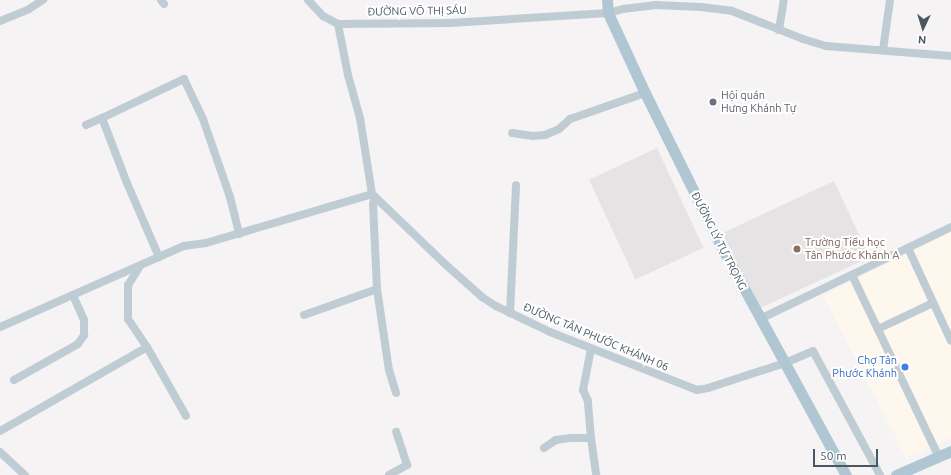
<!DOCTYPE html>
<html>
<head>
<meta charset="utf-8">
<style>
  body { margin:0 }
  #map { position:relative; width:951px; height:475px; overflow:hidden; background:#f5f3f3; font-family:Ubuntu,sans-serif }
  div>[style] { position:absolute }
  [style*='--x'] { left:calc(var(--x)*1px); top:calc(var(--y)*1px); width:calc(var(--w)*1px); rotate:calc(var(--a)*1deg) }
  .commercial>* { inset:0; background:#fef7ed }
  .education>* { inset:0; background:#e6e3e5; transform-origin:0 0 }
  .minor>* { height:8px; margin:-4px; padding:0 4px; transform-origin:4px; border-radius:4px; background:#c0ccd3 }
  .major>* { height:11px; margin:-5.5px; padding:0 5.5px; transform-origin:5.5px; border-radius:5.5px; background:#b0c7d3 }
  .dots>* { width:11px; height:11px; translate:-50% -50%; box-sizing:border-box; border:2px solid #fff; border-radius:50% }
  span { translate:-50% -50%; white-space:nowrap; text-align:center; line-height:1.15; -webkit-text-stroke:4px #fff; paint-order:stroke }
  .street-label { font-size:11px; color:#485962 }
  .worship-label { font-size:11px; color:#5b616d }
  .left { translate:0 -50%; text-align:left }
  .education-label { font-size:11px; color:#785e54 }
  .shop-label { font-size:11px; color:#366cbe }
  .right { translate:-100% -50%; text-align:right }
  .north { position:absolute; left:903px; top:8px; width:40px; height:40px; -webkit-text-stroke:3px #fff; paint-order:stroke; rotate:184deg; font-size:11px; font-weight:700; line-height:16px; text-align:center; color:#485962 }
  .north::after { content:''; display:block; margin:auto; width:14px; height:18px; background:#485962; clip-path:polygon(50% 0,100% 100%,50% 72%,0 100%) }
  .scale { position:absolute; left:813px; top:449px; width:65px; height:18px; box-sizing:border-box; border:2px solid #485962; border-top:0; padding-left:5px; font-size:12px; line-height:14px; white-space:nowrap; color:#485962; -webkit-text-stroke:3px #fff; paint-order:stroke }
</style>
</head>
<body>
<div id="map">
  <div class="commercial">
    <div style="clip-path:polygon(951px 232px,951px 438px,906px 459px,898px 441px,823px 296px)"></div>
  </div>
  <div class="education">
    <div style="left:657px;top:148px;width:110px;height:75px;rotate:65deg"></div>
    <div style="left:834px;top:181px;width:84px;height:125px;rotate:65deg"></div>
  </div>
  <div class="minor">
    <div style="--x:161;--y:0;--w:5;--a:53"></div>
    <div style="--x:308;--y:0;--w:22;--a:47"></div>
    <div style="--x:323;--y:16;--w:17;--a:28"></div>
    <div style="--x:338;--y:24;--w:112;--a:-0.5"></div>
    <div style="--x:450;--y:23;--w:158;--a:-3.6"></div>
    <div style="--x:608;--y:13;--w:16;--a:-15"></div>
    <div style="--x:623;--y:9;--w:33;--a:-7"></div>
    <div style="--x:656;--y:5;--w:45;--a:2.5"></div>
    <div style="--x:701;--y:7;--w:31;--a:7"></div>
    <div style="--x:732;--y:11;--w:76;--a:21.5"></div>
    <div style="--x:803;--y:39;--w:24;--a:17"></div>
    <div style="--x:826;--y:46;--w:125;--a:4.6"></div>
    <div style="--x:0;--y:21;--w:31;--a:-22"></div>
    <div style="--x:29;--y:9;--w:17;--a:-33"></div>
    <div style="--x:338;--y:24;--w:52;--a:78.9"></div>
    <div style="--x:348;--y:75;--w:45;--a:74.4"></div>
    <div style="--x:360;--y:118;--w:77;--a:81"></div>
    <div style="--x:372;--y:194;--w:101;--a:43.8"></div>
    <div style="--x:445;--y:264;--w:50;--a:41.7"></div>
    <div style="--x:482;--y:297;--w:17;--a:33"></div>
    <div style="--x:496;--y:306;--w:60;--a:25.7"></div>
    <div style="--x:550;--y:332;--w:158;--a:21.5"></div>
    <div style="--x:697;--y:390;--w:11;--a:-10"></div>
    <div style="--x:708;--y:388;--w:81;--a:-18"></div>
    <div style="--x:785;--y:363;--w:30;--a:-23"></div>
    <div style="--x:813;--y:351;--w:141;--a:61.6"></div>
    <div style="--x:779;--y:30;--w:30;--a:-81"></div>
    <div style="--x:883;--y:50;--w:50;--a:-82"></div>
    <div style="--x:102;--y:118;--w:91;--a:-25.4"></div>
    <div style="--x:184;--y:79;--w:44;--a:64.6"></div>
    <div style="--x:203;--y:119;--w:83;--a:70.9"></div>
    <div style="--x:230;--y:197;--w:38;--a:76"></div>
    <div style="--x:86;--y:125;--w:17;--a:-24"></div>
    <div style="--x:102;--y:118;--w:70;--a:69"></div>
    <div style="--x:127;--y:183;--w:81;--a:66.6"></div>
    <div style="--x:512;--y:133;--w:21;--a:8"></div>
    <div style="--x:533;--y:136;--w:12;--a:-5"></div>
    <div style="--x:545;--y:135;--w:15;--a:-23"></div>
    <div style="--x:559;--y:129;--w:15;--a:-42"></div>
    <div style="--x:570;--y:119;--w:79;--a:-19.1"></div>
    <div style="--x:375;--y:197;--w:7;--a:106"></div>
    <div style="--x:373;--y:204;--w:85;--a:87.3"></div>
    <div style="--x:377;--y:289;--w:82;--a:81.6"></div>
    <div style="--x:389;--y:370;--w:24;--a:73"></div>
    <div style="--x:908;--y:248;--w:102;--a:65.2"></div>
    <div style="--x:140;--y:266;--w:22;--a:122"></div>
    <div style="--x:128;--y:285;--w:34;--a:90"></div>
    <div style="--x:128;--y:319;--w:34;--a:56"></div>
    <div style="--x:147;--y:347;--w:79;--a:60.5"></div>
    <div style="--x:852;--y:275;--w:202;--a:64.5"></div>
    <div style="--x:510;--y:313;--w:128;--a:-87.3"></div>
    <div style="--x:304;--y:315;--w:77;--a:-19.6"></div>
    <div style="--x:760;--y:319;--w:212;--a:-25.7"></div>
    <div style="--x:0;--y:327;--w:201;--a:-23.8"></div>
    <div style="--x:184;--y:246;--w:22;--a:-8"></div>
    <div style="--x:206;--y:243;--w:173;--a:-16.4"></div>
    <div style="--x:878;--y:329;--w:61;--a:-25.3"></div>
    <div style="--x:14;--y:380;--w:73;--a:-29.4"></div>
    <div style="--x:78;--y:344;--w:11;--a:-56"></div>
    <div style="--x:84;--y:335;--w:15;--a:-90"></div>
    <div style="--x:84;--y:320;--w:27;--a:-114"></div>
    <div style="--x:0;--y:431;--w:169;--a:-29.7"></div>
    <div style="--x:591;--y:438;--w:37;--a:82"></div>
    <div style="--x:544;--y:448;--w:14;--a:-34"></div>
    <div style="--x:556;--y:440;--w:15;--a:-8"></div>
    <div style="--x:571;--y:438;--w:20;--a:0"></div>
    <div style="--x:591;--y:438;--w:37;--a:-95"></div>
    <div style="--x:588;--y:401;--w:12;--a:-114"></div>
    <div style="--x:583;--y:390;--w:42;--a:-79"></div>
    <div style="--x:0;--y:452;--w:34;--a:43"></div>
    <div style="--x:389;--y:475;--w:21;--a:-29"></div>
    <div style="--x:407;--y:465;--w:35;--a:-108"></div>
  </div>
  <div class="major">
    <div style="--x:607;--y:0;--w:13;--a:86"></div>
    <div style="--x:608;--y:13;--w:88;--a:65.2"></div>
    <div style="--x:645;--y:93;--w:171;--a:63.6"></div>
    <div style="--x:721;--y:246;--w:261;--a:61.4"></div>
    <div style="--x:896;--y:475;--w:60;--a:-23.6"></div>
  </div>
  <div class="dots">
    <div style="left:713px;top:102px;background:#6b7280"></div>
    <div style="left:797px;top:249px;background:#8d6e63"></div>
    <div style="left:905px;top:367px;background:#3f7fe0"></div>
  </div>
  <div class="street-label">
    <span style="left:417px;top:11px;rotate:-1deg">ĐƯỜNG VÕ THỊ SÁU</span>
    <span style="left:719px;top:241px;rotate:63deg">ĐƯỜNG LÝ TỰ TRỌNG</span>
    <span style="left:596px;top:337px;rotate:23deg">ĐƯỜNG TÂN PHƯỚC KHÁNH 06</span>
  </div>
  <div class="worship-label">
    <span class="left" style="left:721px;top:102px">Hội quán<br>Hưng Khánh Tự</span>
  </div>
  <div class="education-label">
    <span class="left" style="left:805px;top:249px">Trường Tiểu học<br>Tân Phước Khánh A</span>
  </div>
  <div class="shop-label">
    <span class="right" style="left:897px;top:367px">Chợ Tân<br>Phước Khánh</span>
  </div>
  <div class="north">N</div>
  <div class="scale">50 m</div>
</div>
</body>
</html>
